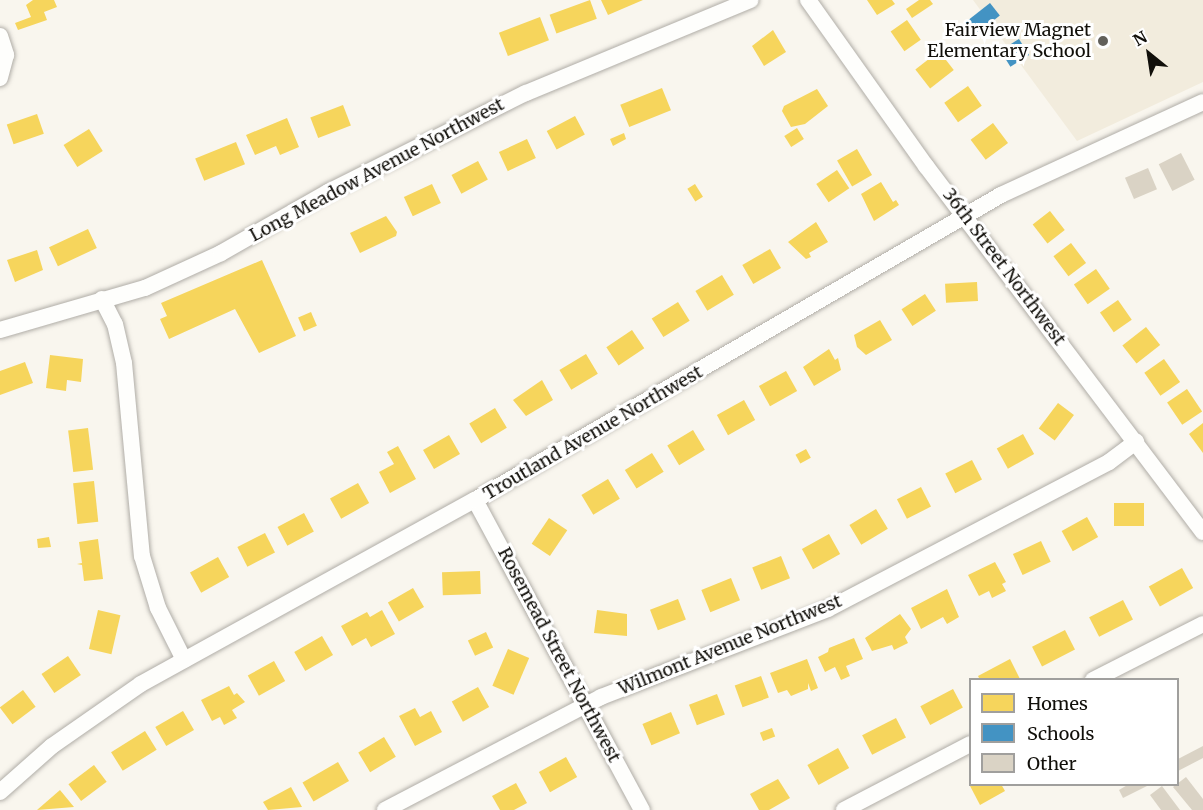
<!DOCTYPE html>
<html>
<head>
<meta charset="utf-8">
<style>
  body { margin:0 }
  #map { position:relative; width:1203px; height:810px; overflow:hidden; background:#f9f6ee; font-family:Merriweather,serif }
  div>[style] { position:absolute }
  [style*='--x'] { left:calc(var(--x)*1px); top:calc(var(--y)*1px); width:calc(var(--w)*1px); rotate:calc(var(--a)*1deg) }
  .built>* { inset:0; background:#f2ecdd }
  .homes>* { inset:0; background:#f6d55c; transform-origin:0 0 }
  .schools>* { inset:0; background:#4393c3; transform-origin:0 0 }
  .building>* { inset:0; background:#dad3c5; transform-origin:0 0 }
  .roads { filter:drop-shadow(0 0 2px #b0ada7) drop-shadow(0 0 2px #b0ada7) }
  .minor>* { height:16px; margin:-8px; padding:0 8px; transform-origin:8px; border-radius:8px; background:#fefefc }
  .dots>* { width:16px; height:16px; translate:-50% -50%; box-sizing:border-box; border:3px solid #fff; border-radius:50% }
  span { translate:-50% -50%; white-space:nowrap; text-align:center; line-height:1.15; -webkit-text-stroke:6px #fff; paint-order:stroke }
  .poi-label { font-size:18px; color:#110f0a }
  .right { translate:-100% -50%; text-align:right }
  .street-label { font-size:18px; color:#110f0a }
  .legend { position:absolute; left:969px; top:678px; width:210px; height:108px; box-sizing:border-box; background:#fff; border:2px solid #a09f9d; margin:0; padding:8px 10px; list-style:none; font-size:18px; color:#110f0a }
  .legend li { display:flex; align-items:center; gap:12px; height:30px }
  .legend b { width:30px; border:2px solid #a09f9d }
  .north { position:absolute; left:1119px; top:24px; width:60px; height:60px; -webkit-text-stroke:4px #fff; paint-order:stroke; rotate:330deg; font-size:16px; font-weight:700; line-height:24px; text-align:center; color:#110f0a }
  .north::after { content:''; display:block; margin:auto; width:21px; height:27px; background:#110f0a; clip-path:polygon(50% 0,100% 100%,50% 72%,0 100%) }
</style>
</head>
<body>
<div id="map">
  <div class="built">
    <div style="clip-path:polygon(973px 0,1203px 0,1203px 82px,1077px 141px)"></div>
  </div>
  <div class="homes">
    <div style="clip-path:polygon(33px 0,54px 0,57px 7px,44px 12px,47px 20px,18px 30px,15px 23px,31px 17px,26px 5px)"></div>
    <div style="left:590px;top:0;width:20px;height:43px;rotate:70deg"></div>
    <div style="clip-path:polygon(601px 0,643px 0,608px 15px)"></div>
    <div style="clip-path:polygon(867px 0,892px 0,895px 4px,877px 15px)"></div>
    <div style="clip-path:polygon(919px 0,930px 0,933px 4px,912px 18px,906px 9px)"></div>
    <div style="left:540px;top:17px;width:25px;height:44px;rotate:69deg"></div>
    <div style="left:907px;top:20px;width:24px;height:20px;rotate:55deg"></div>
    <div style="clip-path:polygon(773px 30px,786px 52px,764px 66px,752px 46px)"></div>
    <div style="left:939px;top:51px;width:24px;height:30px;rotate:52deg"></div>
    <div style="left:968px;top:86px;width:24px;height:29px;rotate:55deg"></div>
    <div style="left:662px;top:88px;width:24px;height:45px;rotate:68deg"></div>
    <div style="clip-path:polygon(817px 89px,828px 106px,805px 124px,791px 127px,782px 111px,784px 106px)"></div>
    <div style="left:343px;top:105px;width:22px;height:35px;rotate:69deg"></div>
    <div style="left:37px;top:114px;width:21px;height:32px;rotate:71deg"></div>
    <div style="left:575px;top:116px;width:21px;height:32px;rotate:62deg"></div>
    <div style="clip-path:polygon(287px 118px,299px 147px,280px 155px,276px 146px,255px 155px,246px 135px)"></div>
    <div style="left:993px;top:123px;width:25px;height:28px;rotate:53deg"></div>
    <div style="left:797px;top:128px;width:13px;height:15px;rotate:58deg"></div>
    <div style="left:89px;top:129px;width:26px;height:30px;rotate:58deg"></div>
    <div style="clip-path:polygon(624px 133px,626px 139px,613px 146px,610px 139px)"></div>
    <div style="left:527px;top:139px;width:21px;height:31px;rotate:65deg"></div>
    <div style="left:236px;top:142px;width:24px;height:44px;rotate:68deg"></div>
    <div style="left:857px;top:149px;width:30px;height:23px;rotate:60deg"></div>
    <div style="left:478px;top:161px;width:21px;height:30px;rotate:62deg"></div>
    <div style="left:837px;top:170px;width:22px;height:25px;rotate:56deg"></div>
    <div style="clip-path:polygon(881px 182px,893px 202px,896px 200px,899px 205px,874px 221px,861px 194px)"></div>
    <div style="left:432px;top:184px;width:21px;height:31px;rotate:65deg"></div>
    <div style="left:695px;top:184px;width:15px;height:9px;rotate:58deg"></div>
    <div style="left:1050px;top:211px;width:24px;height:22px;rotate:52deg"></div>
    <div style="clip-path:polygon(386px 216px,397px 232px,396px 236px,360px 253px,350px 233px)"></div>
    <div style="clip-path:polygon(816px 222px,828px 242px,809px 253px,811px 257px,806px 259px,788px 242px)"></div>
    <div style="left:88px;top:229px;width:21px;height:43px;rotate:65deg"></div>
    <div style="left:1071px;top:243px;width:25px;height:22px;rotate:53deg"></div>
    <div style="left:770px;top:249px;width:22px;height:32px;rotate:60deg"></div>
    <div style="clip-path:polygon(37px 250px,43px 270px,15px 282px,7px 260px)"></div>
    <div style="clip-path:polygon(262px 260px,296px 336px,259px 353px,235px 309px,169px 339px,160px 319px,167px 316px,161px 303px)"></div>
    <div style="left:1096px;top:269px;width:24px;height:27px;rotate:55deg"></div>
    <div style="left:722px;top:275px;width:23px;height:31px;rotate:59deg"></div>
    <div style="left:977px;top:282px;width:19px;height:32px;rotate:87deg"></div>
    <div style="left:925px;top:294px;width:20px;height:28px;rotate:57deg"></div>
    <div style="left:1118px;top:300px;width:24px;height:22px;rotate:55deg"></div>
    <div style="left:678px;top:302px;width:22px;height:31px;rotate:58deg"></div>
    <div style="left:311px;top:312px;width:15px;height:14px;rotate:67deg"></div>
    <div style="clip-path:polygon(880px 320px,892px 340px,866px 355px,857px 347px,854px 335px)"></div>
    <div style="left:1146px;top:327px;width:23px;height:30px;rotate:52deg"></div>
    <div style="left:632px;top:330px;width:22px;height:31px;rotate:56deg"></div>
    <div style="clip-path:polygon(829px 349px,835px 360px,838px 358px,841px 370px,814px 386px,803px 367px)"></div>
    <div style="left:586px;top:354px;width:23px;height:31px;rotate:59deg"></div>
    <div style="clip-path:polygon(50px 355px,83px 359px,81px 382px,67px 380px,66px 391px,46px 388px)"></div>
    <div style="left:1164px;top:359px;width:28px;height:24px;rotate:55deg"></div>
    <div style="clip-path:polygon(25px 362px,33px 383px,0 395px,0 371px)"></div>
    <div style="left:786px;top:371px;width:23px;height:31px;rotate:61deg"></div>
    <div style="clip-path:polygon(542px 380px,553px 400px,526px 416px,513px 400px)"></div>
    <div style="left:1187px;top:389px;width:27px;height:24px;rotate:56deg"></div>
    <div style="left:744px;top:400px;width:23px;height:31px;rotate:61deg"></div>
    <div style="left:1058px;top:403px;width:20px;height:32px;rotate:37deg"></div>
    <div style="left:495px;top:408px;width:23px;height:30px;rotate:59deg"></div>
    <div style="clip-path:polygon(1203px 423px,1203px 453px,1189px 434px)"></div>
    <div style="left:88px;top:428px;width:42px;height:20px;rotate:83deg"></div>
    <div style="left:693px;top:430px;width:23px;height:30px;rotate:59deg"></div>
    <div style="left:1023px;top:434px;width:23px;height:30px;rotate:61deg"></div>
    <div style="left:449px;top:435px;width:22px;height:30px;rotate:60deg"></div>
    <div style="clip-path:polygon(398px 446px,416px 479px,390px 493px,379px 472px,394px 464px,387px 452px)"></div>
    <div style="left:806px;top:449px;width:10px;height:12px;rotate:61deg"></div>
    <div style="left:652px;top:453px;width:22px;height:32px;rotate:58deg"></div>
    <div style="left:972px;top:460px;width:22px;height:30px;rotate:63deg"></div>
    <div style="left:608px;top:479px;width:23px;height:31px;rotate:59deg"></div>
    <div style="left:94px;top:481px;width:41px;height:21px;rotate:84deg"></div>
    <div style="left:358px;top:483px;width:23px;height:32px;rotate:61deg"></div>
    <div style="left:921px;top:487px;width:22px;height:27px;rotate:63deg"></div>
    <div style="left:1144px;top:503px;width:23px;height:30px;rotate:90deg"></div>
    <div style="left:876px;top:509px;width:23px;height:31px;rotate:59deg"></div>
    <div style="left:304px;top:513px;width:21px;height:30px;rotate:62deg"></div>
    <div style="left:1087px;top:517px;width:23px;height:29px;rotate:61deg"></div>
    <div style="left:549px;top:518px;width:22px;height:31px;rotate:34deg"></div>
    <div style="left:265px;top:533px;width:22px;height:31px;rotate:63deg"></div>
    <div style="left:829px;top:534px;width:23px;height:31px;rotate:61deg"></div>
    <div style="clip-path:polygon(49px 537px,51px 547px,38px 548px,37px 539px)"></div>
    <div style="clip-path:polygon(98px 539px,103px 579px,84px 581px,82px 565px,77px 564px,82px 563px,79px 542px)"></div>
    <div style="left:1041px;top:541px;width:23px;height:31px;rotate:65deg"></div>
    <div style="left:781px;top:556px;width:24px;height:31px;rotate:68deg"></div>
    <div style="left:218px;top:557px;width:23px;height:32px;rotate:61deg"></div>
    <div style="clip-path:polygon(995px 562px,1006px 582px,1002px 584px,1006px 591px,992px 598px,989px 591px,979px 596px,968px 575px)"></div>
    <div style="left:1182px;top:568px;width:23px;height:38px;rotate:61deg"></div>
    <div style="left:480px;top:571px;width:23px;height:38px;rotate:88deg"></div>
    <div style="left:731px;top:578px;width:24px;height:32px;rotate:68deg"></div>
    <div style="left:413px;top:588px;width:22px;height:29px;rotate:60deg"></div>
    <div style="clip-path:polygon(947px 589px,959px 617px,947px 624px,943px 617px,921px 629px,911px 608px)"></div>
    <div style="left:678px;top:599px;width:22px;height:30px;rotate:69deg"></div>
    <div style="left:1123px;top:600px;width:22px;height:38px;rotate:63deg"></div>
    <div style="left:98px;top:610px;width:23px;height:40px;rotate:13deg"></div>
    <div style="clip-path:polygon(382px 610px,395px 634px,371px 647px,366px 638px,352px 646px,341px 626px,367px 612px,370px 617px)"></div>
    <div style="clip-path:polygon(597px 610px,627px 614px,627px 636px,594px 633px)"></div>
    <div style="clip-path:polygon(900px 614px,911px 629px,905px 637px,908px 643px,894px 650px,892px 645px,872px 651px,865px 638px)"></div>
    <div style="left:1065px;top:630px;width:22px;height:37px;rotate:63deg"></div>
    <div style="left:486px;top:632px;width:17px;height:20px;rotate:65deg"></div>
    <div style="left:322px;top:636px;width:22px;height:32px;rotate:60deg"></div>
    <div style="clip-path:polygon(854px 638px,863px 659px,846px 666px,850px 676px,841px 680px,835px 667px,825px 672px,818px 657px,828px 652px,829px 648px)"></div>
    <div style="left:508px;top:649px;width:23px;height:40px;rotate:23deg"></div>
    <div style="left:68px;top:656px;width:23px;height:32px;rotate:56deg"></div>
    <div style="clip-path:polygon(807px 659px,818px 688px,811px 691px,808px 683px,808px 689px,791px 696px,787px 690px,778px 693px,770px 673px)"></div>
    <div style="clip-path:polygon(1010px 659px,1020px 679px,980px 680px,978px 676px)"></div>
    <div style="left:274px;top:661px;width:23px;height:30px;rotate:61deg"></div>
    <div style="left:761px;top:676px;width:23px;height:28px;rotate:70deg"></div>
    <div style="clip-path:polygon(229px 686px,234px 695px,237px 693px,245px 702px,232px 710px,237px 718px,224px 725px,220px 717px,212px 721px,201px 700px)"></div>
    <div style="left:478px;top:687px;width:23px;height:30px;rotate:61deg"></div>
    <div style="left:953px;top:689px;width:21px;height:37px;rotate:62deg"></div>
    <div style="left:23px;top:690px;width:21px;height:29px;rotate:53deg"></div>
    <div style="left:717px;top:694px;width:22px;height:30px;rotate:69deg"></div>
    <div style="clip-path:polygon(415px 708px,420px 717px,431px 711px,442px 732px,415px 746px,399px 716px)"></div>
    <div style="left:183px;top:711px;width:22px;height:32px;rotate:60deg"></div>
    <div style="left:671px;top:712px;width:23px;height:31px;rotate:67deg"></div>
    <div style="left:896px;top:718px;width:22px;height:38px;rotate:63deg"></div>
    <div style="left:772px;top:728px;width:9px;height:13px;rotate:69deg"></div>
    <div style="left:145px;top:731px;width:22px;height:40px;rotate:58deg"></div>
    <div style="left:384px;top:737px;width:23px;height:30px;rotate:59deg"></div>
    <div style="left:838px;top:748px;width:23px;height:35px;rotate:61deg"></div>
    <div style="left:566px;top:757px;width:23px;height:31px;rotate:61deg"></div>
    <div style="left:338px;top:762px;width:22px;height:41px;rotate:60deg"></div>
    <div style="left:94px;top:765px;width:21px;height:32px;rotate:53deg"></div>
    <div style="clip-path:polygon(778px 779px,790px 798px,769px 810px,759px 810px,750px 794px)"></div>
    <div style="clip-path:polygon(516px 783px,527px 803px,514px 810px,500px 810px,492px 796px)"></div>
    <div style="clip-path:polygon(969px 784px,1001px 784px,1005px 791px,980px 805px)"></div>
    <div style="clip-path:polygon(291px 787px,302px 807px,268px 810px,263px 802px)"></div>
    <div style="clip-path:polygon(60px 790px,74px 807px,37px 810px)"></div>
  </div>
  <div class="schools">
    <div style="left:990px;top:3px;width:16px;height:38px;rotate:52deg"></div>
    <div style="left:1019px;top:39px;width:19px;height:22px;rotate:58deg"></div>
  </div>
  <div class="building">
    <div style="left:1181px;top:153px;width:30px;height:25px;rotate:63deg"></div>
    <div style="left:1148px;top:168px;width:23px;height:25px;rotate:67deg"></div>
    <div style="clip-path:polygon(1203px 746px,1203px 758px,1178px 771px,1178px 759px)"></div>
    <div style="clip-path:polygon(1186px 777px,1203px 799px,1203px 810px,1192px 810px,1173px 787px)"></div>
    <div style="clip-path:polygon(1129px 784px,1151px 784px,1123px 798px,1119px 790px)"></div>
    <div style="clip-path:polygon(1162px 786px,1180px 810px,1161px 810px,1150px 795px)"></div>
  </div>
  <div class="roads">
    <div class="minor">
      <div style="--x:808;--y:0;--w:204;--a:54.6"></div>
      <div style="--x:926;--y:166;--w:459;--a:52.9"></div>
      <div style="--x:0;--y:36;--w:20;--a:72"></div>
      <div style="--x:6;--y:55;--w:24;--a:105"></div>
      <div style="--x:102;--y:299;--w:28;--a:63"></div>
      <div style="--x:115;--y:324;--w:40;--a:77"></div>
      <div style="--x:124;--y:363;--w:194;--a:84.7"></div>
      <div style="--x:142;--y:556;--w:54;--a:72.9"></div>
      <div style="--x:158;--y:608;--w:58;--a:63.4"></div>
      <div style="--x:0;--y:330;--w:151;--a:-16.2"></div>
      <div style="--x:145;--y:288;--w:84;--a:-24.7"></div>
      <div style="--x:221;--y:253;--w:123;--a:-29.7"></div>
      <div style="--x:328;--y:192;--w:221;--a:-26.6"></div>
      <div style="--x:526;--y:93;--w:243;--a:-22.5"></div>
      <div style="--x:475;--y:500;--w:352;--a:61.7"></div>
      <div style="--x:1093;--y:680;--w:123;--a:-27"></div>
      <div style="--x:0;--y:792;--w:69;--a:-41.5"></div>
      <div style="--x:52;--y:746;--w:108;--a:-34.9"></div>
      <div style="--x:141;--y:684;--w:381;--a:-28.9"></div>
      <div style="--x:475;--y:500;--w:608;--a:-30.11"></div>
      <div style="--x:1001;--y:195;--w:222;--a:-24.7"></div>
      <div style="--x:385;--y:810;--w:244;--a:-27.6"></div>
      <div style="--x:601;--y:697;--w:243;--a:-21.2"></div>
      <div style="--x:828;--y:609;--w:317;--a:-27.6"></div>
      <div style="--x:1109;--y:462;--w:34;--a:-37"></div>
      <div style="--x:844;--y:810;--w:142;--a:-27.6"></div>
    </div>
  </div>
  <div class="dots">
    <div style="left:1103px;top:41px;background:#62605a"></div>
  </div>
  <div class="poi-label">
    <span class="right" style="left:1091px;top:41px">Fairview Magnet<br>Elementary School</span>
  </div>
  <div class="street-label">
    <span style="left:377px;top:170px;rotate:-28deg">Long Meadow Avenue Northwest</span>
    <span style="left:1004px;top:267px;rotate:53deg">36th Street Northwest</span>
    <span style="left:593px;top:433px;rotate:-30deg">Troutland Avenue Northwest</span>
    <span style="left:730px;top:645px;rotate:-22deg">Wilmont Avenue Northwest</span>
    <span style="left:559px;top:655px;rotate:62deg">Rosemead Street Northwest</span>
  </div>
  <ul class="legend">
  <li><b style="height:16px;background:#f6d55c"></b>Homes</li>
  <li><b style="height:16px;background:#4393c3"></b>Schools</li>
  <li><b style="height:16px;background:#dad3c5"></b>Other</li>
  </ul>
  <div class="north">N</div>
</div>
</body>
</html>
